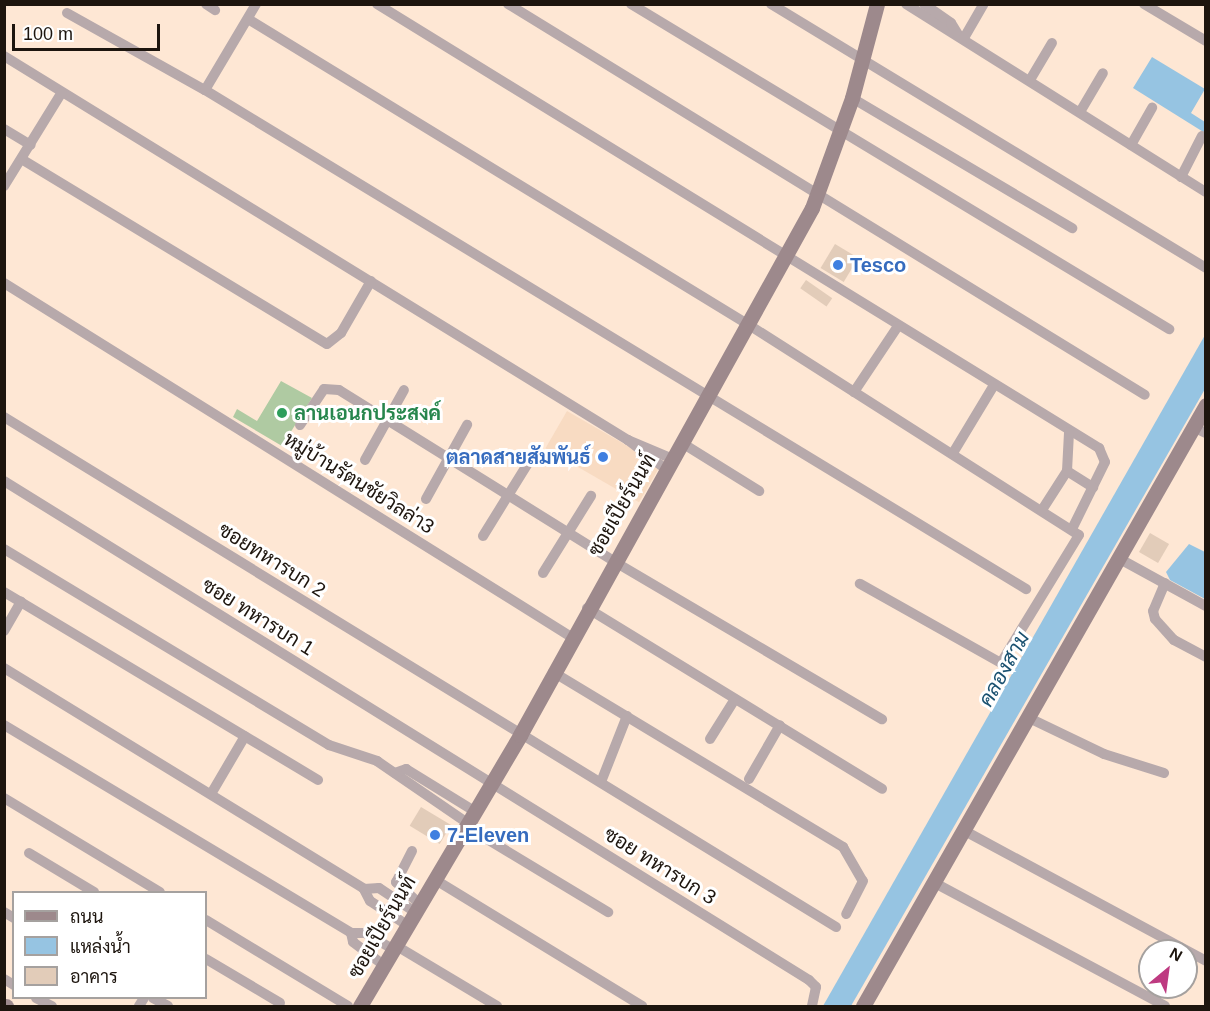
<!DOCTYPE html>
<html>
<head>
<meta charset="utf-8">
<style>
  body { margin:0 }
  #map { position:relative; width:1210px; height:1011px; overflow:hidden; background:#fee7d4; font-family:Helvetica,Sarabun,sans-serif }
  div>[style] { position:absolute }
  [style*='--x'] { left:calc(var(--x)*1px); top:calc(var(--y)*1px); width:calc(var(--w)*1px); rotate:calc(var(--a)*1deg) }
  .built>* { inset:0; background:#f8dbc2; transform-origin:0 0 }
  .green>* { inset:0; background:#afcaa2 }
  .water>* { inset:0; background:#96c4e2 }
  .building>* { inset:0; background:#e2ccb9; transform-origin:0 0 }
  .street>* { height:10px; margin:-5px; padding:0 5px; transform-origin:5px; border-radius:5px; background:#b7a9ab }
  .secondary>* { height:15px; margin:-7.5px; padding:0 7.5px; transform-origin:7.5px; border-radius:7.5px; background:#9d898c }
  .dots>* { width:16px; height:16px; translate:-50% -50%; box-sizing:border-box; border:3px solid #fff; border-radius:50% }
  span { translate:-50% -50%; white-space:nowrap; text-align:center; line-height:1.15; -webkit-text-stroke:6px #fff; paint-order:stroke }
  .shop-label { font-size:20px; color:#366cbe; font-weight:700 }
  .left { translate:0 -50%; text-align:left }
  .right { translate:-100% -50%; text-align:right }
  .leisure-label { font-size:20px; color:#27864d; font-weight:700 }
  .street-label { font-size:20px; color:#1d150e }
  .water-label { font-size:21px; color:#1a5170; font-style:italic }
  .frame { position:absolute; inset:0; border:6px solid #1d150e; pointer-events:none }
  .legend { position:absolute; left:12px; top:891px; width:195px; height:108px; box-sizing:border-box; background:#fff; border:2px solid #a5a19f; margin:0; padding:8px 10px; list-style:none; font-size:18px; color:#1d150e }
  .legend li { display:flex; align-items:center; gap:12px; height:30px }
  .legend b { width:30px; border:2px solid #a5a19f }
  .north { position:absolute; left:1138px; top:939px; width:60px; height:60px; box-sizing:border-box; background:#fff; border:2px solid #a5a19f; border-radius:50%; rotate:29deg; font-size:16px; font-weight:700; line-height:24px; text-align:center; color:#1d150e }
  .north::after { content:''; display:block; margin:auto; width:21px; height:27px; background:#be3a81; clip-path:polygon(50% 0,100% 100%,50% 72%,0 100%) }
  .scale { position:absolute; left:12px; top:24px; width:148px; height:27px; box-sizing:border-box; border:3px solid #1d150e; border-top:0; padding-left:8px; font-size:18px; line-height:21px; white-space:nowrap; color:#1d150e; -webkit-text-stroke:4px #fff; paint-order:stroke }
</style>
</head>
<body>
<div id="map">
  <div class="built">
    <div style="left:567px;top:411px;width:108px;height:43px;rotate:30deg"></div>
  </div>
  <div class="green">
    <div style="clip-path:polygon(281px 381px,312px 398px,282px 446px,233px 417px,237px 409px,257px 421px)"></div>
  </div>
  <div class="water">
    <div style="clip-path:polygon(1152px 57px,1205px 89px,1191px 113px,1205px 122px,1205px 133px,1133px 88px)"></div>
    <div style="clip-path:polygon(1205px 335px,1205px 389px,851px 1006px,823px 1006px)"></div>
    <div style="clip-path:polygon(1189px 544px,1205px 552px,1205px 599px,1170px 580px,1166px 572px)"></div>
  </div>
  <div class="building">
    <div style="left:835px;top:244px;width:27px;height:28px;rotate:31deg"></div>
    <div style="left:806px;top:280px;width:32px;height:10px;rotate:35deg"></div>
    <div style="left:1150px;top:533px;width:22px;height:22px;rotate:30deg"></div>
    <div style="left:421px;top:807px;width:35px;height:22px;rotate:31deg"></div>
  </div>
  <div class="street">
    <div style="--x:206;--y:4;--w:11;--a:34"></div>
    <div style="--x:377;--y:4;--w:848;--a:31.59"></div>
    <div style="--x:1099;--y:448;--w:15;--a:67"></div>
    <div style="--x:1105;--y:462;--w:75;--a:116.2"></div>
    <div style="--x:508;--y:4;--w:747;--a:31.54"></div>
    <div style="--x:631;--y:4;--w:629;--a:31.14"></div>
    <div style="--x:771;--y:4;--w:509;--a:31.25"></div>
    <div style="--x:906;--y:4;--w:354;--a:32.1"></div>
    <div style="--x:924;--y:4;--w:33;--a:35"></div>
    <div style="--x:951;--y:23;--w:13;--a:58"></div>
    <div style="--x:1144;--y:4;--w:72;--a:30.8"></div>
    <div style="--x:67;--y:13;--w:158;--a:29.2"></div>
    <div style="--x:205;--y:90;--w:961;--a:31.29"></div>
    <div style="--x:248;--y:19;--w:587;--a:31.42"></div>
    <div style="--x:749;--y:325;--w:391;--a:32.5"></div>
    <div style="--x:1079;--y:535;--w:150;--a:121.4"></div>
    <div style="--x:1001;--y:663;--w:162;--a:-150.7"></div>
    <div style="--x:964;--y:38;--w:39;--a:-60"></div>
    <div style="--x:4;--y:56;--w:733;--a:31.61"></div>
    <div style="--x:628;--y:440;--w:49;--a:37.6"></div>
    <div style="--x:1030;--y:80;--w:43;--a:-59.3"></div>
    <div style="--x:205;--y:90;--w:100;--a:-59.3"></div>
    <div style="--x:852;--y:98;--w:256;--a:30.6"></div>
    <div style="--x:1080;--y:112;--w:45;--a:-59.5"></div>
    <div style="--x:4;--y:129;--w:31;--a:31"></div>
    <div style="--x:1131;--y:145;--w:43;--a:-60.4"></div>
    <div style="--x:23;--y:160;--w:355;--a:31.2"></div>
    <div style="--x:327;--y:344;--w:18;--a:-38"></div>
    <div style="--x:341;--y:333;--w:60;--a:-60"></div>
    <div style="--x:1181;--y:177;--w:46;--a:-62.9"></div>
    <div style="--x:4;--y:186;--w:110;--a:-58.3"></div>
    <div style="--x:4;--y:283;--w:671;--a:31.96"></div>
    <div style="--x:854;--y:392;--w:79;--a:-56.3"></div>
    <div style="--x:4;--y:417;--w:976;--a:31.51"></div>
    <div style="--x:300;--y:425;--w:43;--a:-56.3"></div>
    <div style="--x:324;--y:389;--w:15;--a:4"></div>
    <div style="--x:339;--y:390;--w:325;--a:31.9"></div>
    <div style="--x:615;--y:562;--w:310;--a:30.5"></div>
    <div style="--x:1193;--y:427;--w:14;--a:25"></div>
    <div style="--x:628;--y:440;--w:49;--a:22.9"></div>
    <div style="--x:682;--y:443;--w:91;--a:31.9"></div>
    <div style="--x:953;--y:453;--w:79;--a:-58.9"></div>
    <div style="--x:365;--y:460;--w:80;--a:-60.9"></div>
    <div style="--x:1067;--y:471;--w:31;--a:32"></div>
    <div style="--x:4;--y:481;--w:947;--a:31.79"></div>
    <div style="--x:809;--y:980;--w:10;--a:45"></div>
    <div style="--x:816;--y:987;--w:19;--a:102"></div>
    <div style="--x:426;--y:499;--w:85;--a:-61"></div>
    <div style="--x:1042;--y:510;--w:46;--a:-57.3"></div>
    <div style="--x:1067;--y:471;--w:39;--a:-87"></div>
    <div style="--x:483;--y:536;--w:89;--a:-58.3"></div>
    <div style="--x:4;--y:549;--w:380;--a:31.1"></div>
    <div style="--x:329;--y:745;--w:51;--a:18.4"></div>
    <div style="--x:377;--y:761;--w:112;--a:34.4"></div>
    <div style="--x:1120;--y:559;--w:98;--a:28.7"></div>
    <div style="--x:543;--y:573;--w:91;--a:-58.1"></div>
    <div style="--x:1165;--y:583;--w:30;--a:113"></div>
    <div style="--x:1153;--y:611;--w:8;--a:76"></div>
    <div style="--x:1155;--y:619;--w:28;--a:48"></div>
    <div style="--x:1174;--y:640;--w:36;--a:28"></div>
    <div style="--x:4;--y:592;--w:366;--a:30.9"></div>
    <div style="--x:587;--y:608;--w:346;--a:31.5"></div>
    <div style="--x:4;--y:631;--w:34;--a:-60"></div>
    <div style="--x:4;--y:668;--w:422;--a:31.5"></div>
    <div style="--x:553;--y:672;--w:339;--a:31.1"></div>
    <div style="--x:843;--y:847;--w:39;--a:60"></div>
    <div style="--x:863;--y:881;--w:37;--a:117"></div>
    <div style="--x:1027;--y:717;--w:85;--a:25.7"></div>
    <div style="--x:1104;--y:754;--w:63;--a:17.6"></div>
    <div style="--x:4;--y:725;--w:405;--a:30.9"></div>
    <div style="--x:351;--y:933;--w:14;--a:0"></div>
    <div style="--x:365;--y:933;--w:32;--a:30"></div>
    <div style="--x:710;--y:739;--w:47;--a:-58"></div>
    <div style="--x:395;--y:773;--w:12;--a:-20"></div>
    <div style="--x:406;--y:769;--w:82;--a:31.6"></div>
    <div style="--x:749;--y:779;--w:62;--a:-60.1"></div>
    <div style="--x:601;--y:782;--w:71;--a:-68.5"></div>
    <div style="--x:211;--y:794;--w:67;--a:-59.6"></div>
    <div style="--x:4;--y:798;--w:182;--a:31.1"></div>
    <div style="--x:467;--y:827;--w:165;--a:31.1"></div>
    <div style="--x:963;--y:830;--w:276;--a:28.3"></div>
    <div style="--x:412;--y:851;--w:35;--a:117"></div>
    <div style="--x:396;--y:882;--w:33;--a:43"></div>
    <div style="--x:29;--y:853;--w:76;--a:31"></div>
    <div style="--x:434;--y:879;--w:244;--a:31.4"></div>
    <div style="--x:933;--y:882;--w:263;--a:28.1"></div>
    <div style="--x:4;--y:912;--w:12;--a:31"></div>
    <div style="--x:206;--y:920;--w:166;--a:31.2"></div>
    <div style="--x:407;--y:925;--w:44;--a:-147"></div>
    <div style="--x:370;--y:901;--w:13;--a:-117"></div>
    <div style="--x:364;--y:889;--w:15;--a:-4"></div>
    <div style="--x:379;--y:888;--w:43;--a:33.7"></div>
    <div style="--x:351;--y:933;--w:9;--a:77"></div>
    <div style="--x:353;--y:942;--w:39;--a:37"></div>
    <div style="--x:395;--y:945;--w:119;--a:30.9"></div>
    <div style="--x:206;--y:959;--w:86;--a:30.7"></div>
    <div style="--x:4;--y:979;--w:12;--a:31"></div>
    <div style="--x:36;--y:998;--w:18;--a:27"></div>
    <div style="--x:153;--y:998;--w:17;--a:28"></div>
    <div style="--x:139;--y:1006;--w:9;--a:-58"></div>
  </div>
  <div class="secondary">
    <div style="--x:4;--y:1006;--w:2;--a:0"></div>
    <div style="--x:360;--y:1006;--w:315;--a:-59.4"></div>
    <div style="--x:520;--y:735;--w:602;--a:-61.01"></div>
    <div style="--x:812;--y:208;--w:117;--a:-70"></div>
    <div style="--x:852;--y:98;--w:97;--a:-75.1"></div>
    <div style="--x:863;--y:1006;--w:692;--a:-60.29"></div>
  </div>
  <div class="dots">
    <div style="left:838px;top:265px;background:#3f7fe0"></div>
    <div style="left:282px;top:413px;background:#2e9e5b"></div>
    <div style="left:603px;top:457px;background:#3f7fe0"></div>
    <div style="left:435px;top:835px;background:#3f7fe0"></div>
  </div>
  <div class="shop-label">
    <span class="left" style="left:850px;top:265px">Tesco</span>
    <span class="right" style="left:591px;top:457px">ตลาดสายสัมพันธ์</span>
    <span class="left" style="left:447px;top:835px">7-Eleven</span>
  </div>
  <div class="leisure-label">
    <span class="left" style="left:294px;top:413px">ลานเอนกประสงค์</span>
  </div>
  <div class="street-label">
    <span style="left:359px;top:483px;rotate:32deg">หมู่บ้านรัตนชัยวิลล่า3</span>
    <span style="left:622px;top:505px;rotate:-60deg">ซอยเปียร์นนท์</span>
    <span style="left:272px;top:560px;rotate:32deg">ซอยทหารบก 2</span>
    <span style="left:258px;top:617px;rotate:32deg">ซอย ทหารบก 1</span>
    <span style="left:660px;top:866px;rotate:32deg">ซอย ทหารบก 3</span>
    <span style="left:382px;top:927px;rotate:-60deg">ซอยเปียร์นนท์</span>
  </div>
  <div class="water-label">
    <span style="left:1004px;top:669px;rotate:-61deg">คลองสาม</span>
  </div>
  <div class="frame"></div>
  <ul class="legend">
  <li><b style="height:8px;background:#9d898c"></b>ถนน</li>
  <li><b style="height:16px;background:#96c4e2"></b>แหล่งน้ำ</li>
  <li><b style="height:16px;background:#e2ccb9"></b>อาคาร</li>
  </ul>
  <div class="north">N</div>
  <div class="scale">100 m</div>
</div>
</body>
</html>
